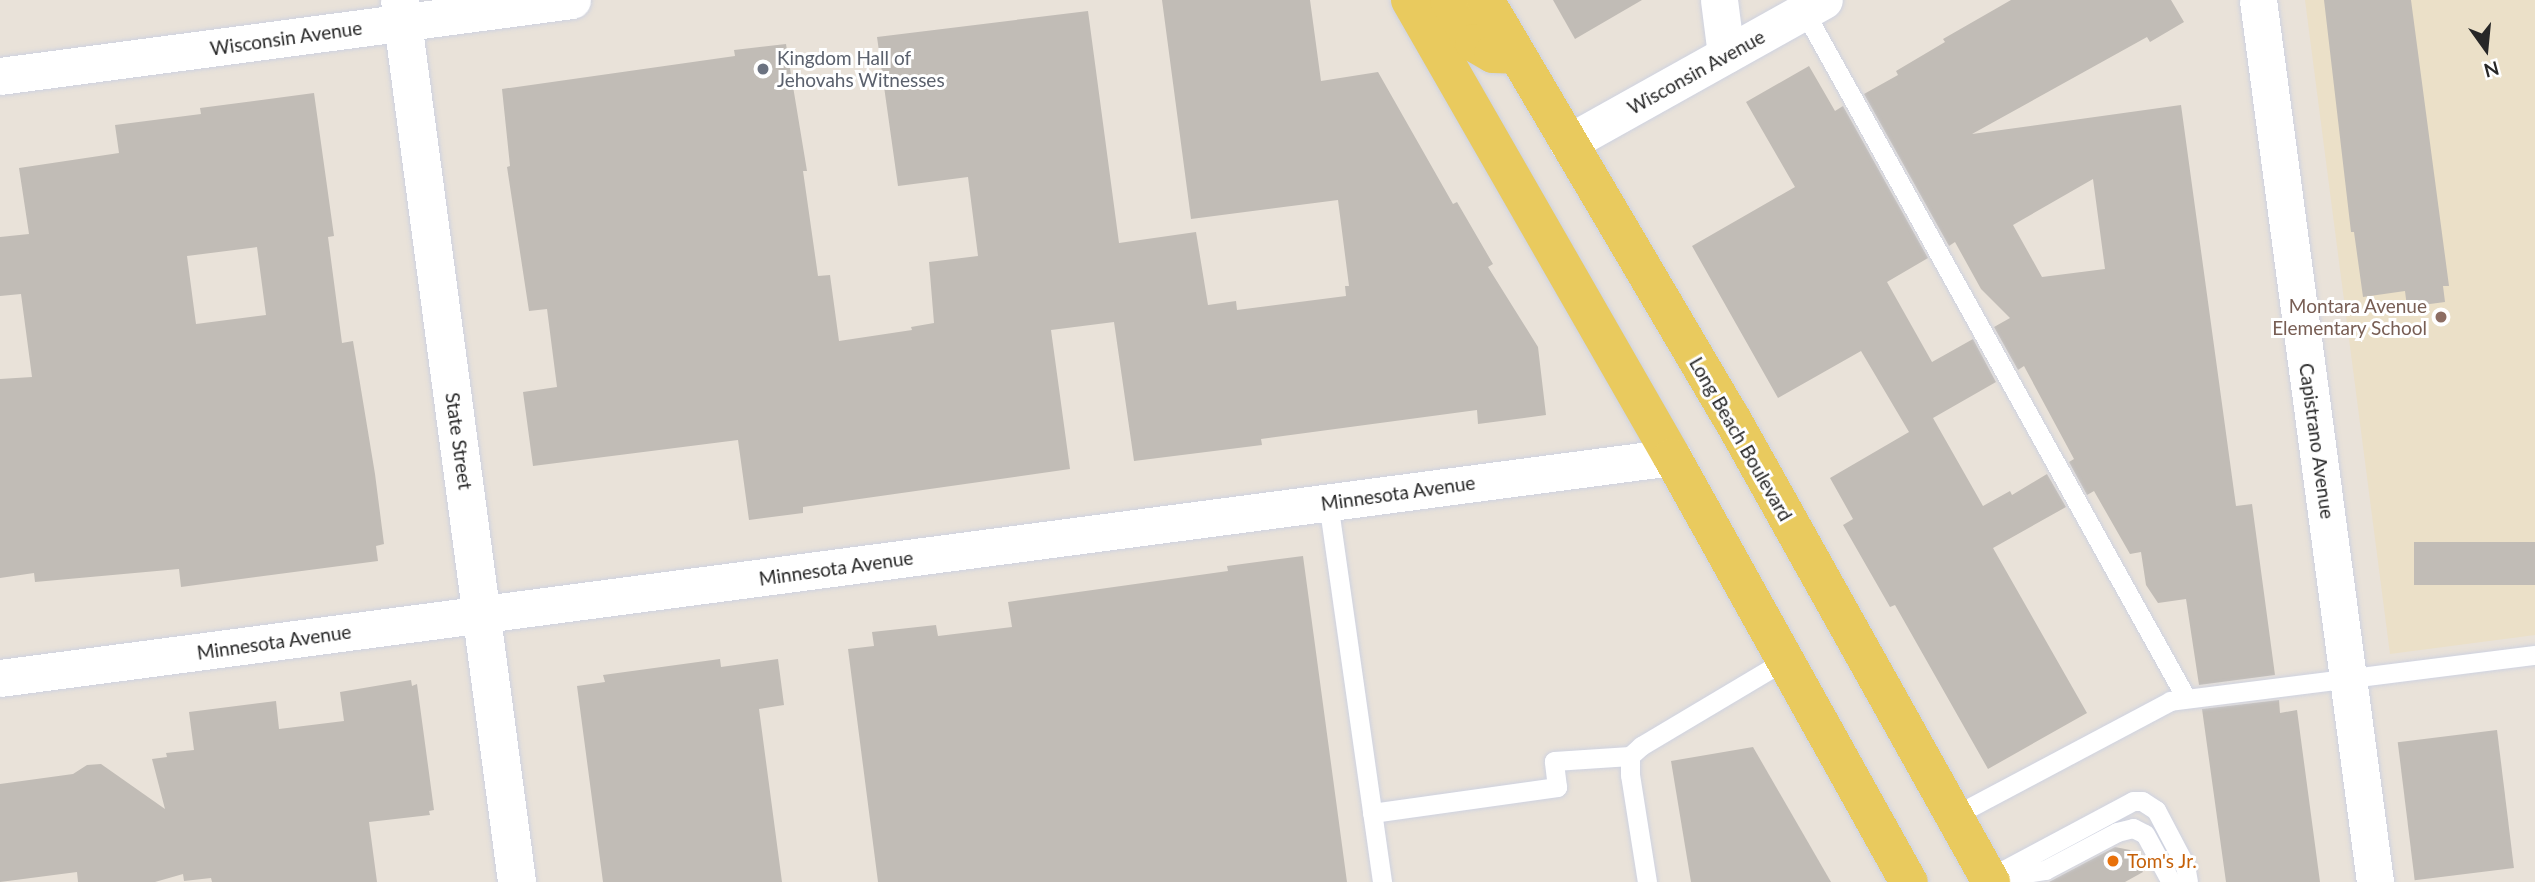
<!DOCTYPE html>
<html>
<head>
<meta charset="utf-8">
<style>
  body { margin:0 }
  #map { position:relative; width:2535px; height:882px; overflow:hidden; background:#e9e2d9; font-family:Lato,sans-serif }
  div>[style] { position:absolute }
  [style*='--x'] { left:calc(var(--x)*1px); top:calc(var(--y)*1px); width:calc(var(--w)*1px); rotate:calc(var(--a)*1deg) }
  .education>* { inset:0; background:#ebe0c8 }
  .building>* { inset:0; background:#c1bcb6; transform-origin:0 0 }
  .roads { filter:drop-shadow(0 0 2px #ced2e0) drop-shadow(0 0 2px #ced2e0) }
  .service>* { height:19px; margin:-9.5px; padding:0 9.5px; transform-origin:9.5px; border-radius:9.5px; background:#fff }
  .minor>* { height:37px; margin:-18.5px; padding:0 18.5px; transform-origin:18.5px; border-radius:18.5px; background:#fff }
  .secondary>* { height:38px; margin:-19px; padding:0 19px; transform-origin:19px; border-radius:19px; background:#fff }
  .primary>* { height:38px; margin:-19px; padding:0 19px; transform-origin:19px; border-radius:19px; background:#e9ca5e }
  .dots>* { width:19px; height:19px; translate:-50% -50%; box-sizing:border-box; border:4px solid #fff; border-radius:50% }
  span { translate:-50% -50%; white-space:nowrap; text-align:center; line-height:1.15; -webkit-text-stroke:6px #fff; paint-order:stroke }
  .street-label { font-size:19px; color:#272727 }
  .worship-label { font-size:19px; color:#5b616d }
  .left { translate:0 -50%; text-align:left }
  .education-label { font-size:19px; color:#785e54 }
  .right { translate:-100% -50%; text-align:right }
  .food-label { font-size:19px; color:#c56008 }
  .north { position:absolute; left:2451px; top:14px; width:70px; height:70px; -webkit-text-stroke:5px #fff; paint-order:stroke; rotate:165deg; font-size:19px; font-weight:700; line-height:28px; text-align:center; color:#272727 }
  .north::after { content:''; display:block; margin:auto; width:24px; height:32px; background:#272727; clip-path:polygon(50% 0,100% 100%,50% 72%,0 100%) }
</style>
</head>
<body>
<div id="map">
  <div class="education">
    <div style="clip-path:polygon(2305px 0,2535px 0,2535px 635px,2390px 654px)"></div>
  </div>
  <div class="building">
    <div style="clip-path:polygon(1162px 0,1310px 0,1321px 81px,1378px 72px,1453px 204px,1457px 202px,1493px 264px,1488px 267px,1538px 347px,1546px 415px,1478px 424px,1477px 410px,1261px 439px,1262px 445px,1134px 461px,1114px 322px,1051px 330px,1070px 469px,803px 507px,803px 513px,749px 520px,738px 440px,533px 466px,523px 392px,557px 387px,547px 309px,529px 311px,507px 167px,510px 166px,502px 89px,735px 56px,734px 50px,786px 44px,807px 171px,803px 171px,818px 276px,830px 275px,839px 341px,912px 330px,911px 327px,934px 323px,929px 262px,978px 256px,968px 177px,898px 186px,877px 37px,1088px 11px,1119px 243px,1196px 232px,1208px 305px,1236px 301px,1237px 310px,1346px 296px,1345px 286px,1349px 286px,1338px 200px,1191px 219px)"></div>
    <div style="clip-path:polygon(1553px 0,1642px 0,1575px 39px)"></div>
    <div style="clip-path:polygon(evenodd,2011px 0,2171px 0,2184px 22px,2150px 42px,2147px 37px,1972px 134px,2181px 105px,2236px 506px,2252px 504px,2275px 675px,2199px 685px,2186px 599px,2158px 603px,2146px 585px,2141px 552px,2130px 554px,2094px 491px,2087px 495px,2069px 462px,2074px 459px,2024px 366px,2018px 370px,1994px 327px,2010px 318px,1981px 289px,1955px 242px,1949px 246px,1864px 94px,1898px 75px,1896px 71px,1945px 42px,1943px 39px,2011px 0,2093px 179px,2105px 269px,2042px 277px,2013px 225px,2093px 179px)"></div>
    <div style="clip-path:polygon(2324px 0,2411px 0,2449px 286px,2443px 286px,2445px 302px,2407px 307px,2405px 291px,2363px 297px,2354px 232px,2351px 232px)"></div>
    <div style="clip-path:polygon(1809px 66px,1835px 111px,1843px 106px,1928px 258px,1887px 282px,1932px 362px,1973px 339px,1996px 382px,1933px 418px,1983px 506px,2010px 491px,2012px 495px,2047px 474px,2066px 507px,1993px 548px,2087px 713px,1988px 769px,1895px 605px,1890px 607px,1843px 525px,1853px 519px,1830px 478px,1909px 432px,1861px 351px,1778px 398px,1692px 246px,1795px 187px,1746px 102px)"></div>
    <div style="clip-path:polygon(evenodd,314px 93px,334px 236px,328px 237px,342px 343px,353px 341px,375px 474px,384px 544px,376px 546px,378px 561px,181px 587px,179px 569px,35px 582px,34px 573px,0 578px,0 379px,32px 377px,21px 294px,0 296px,0 237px,29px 234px,19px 168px,119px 153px,115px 125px,201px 114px,200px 108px,314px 93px,257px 247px,266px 315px,196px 324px,187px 256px,257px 247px)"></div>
    <div style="left:2535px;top:542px;width:43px;height:121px;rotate:90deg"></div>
    <div style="clip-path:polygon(1303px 556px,1347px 882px,878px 882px,848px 649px,874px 646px,872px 632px,936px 625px,938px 636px,1012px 627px,1008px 602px,1228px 571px,1227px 566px)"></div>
    <div style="clip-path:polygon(720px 659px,721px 667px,778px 659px,784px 705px,759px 709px,782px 882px,603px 882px,577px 686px,605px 682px,603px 675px)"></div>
    <div style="clip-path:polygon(411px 680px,412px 686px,417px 684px,434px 810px,429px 811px,430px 815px,369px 822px,377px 882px,212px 882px,211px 878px,184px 881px,183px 874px,155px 882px,78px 882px,77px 872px,0 882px,0 784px,73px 774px,87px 765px,101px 764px,165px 809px,152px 759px,167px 757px,166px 753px,194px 750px,189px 712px,276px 701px,279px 729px,344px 721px,340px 692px)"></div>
    <div style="clip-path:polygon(2279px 700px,2280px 713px,2297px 710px,2320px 882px,2226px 882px,2202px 709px)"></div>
    <div style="left:2497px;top:730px;width:139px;height:100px;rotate:83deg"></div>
    <div style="clip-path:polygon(1753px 747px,1831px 882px,1691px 882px,1671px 761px)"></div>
    <div style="clip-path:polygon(2115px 847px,2130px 850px,2143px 872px,2125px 882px,2049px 882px)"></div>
  </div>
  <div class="roads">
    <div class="service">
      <div style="--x:1804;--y:11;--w:786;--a:60.92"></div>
      <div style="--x:1328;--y:502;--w:384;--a:81.9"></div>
      <div style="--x:1372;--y:813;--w:187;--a:-8"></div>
      <div style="--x:1557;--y:787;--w:26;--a:-97"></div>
      <div style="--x:1554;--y:761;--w:76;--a:-3.8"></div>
      <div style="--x:1954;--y:816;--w:245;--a:-28"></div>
      <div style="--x:2170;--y:701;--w:368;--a:-7.2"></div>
      <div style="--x:2000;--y:877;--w:46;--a:-8.8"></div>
      <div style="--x:2045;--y:870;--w:81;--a:-27.8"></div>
      <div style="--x:2117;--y:832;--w:16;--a:-14"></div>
      <div style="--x:2133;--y:828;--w:13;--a:27"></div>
      <div style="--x:2145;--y:834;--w:55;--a:61.6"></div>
      <div style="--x:1989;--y:878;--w:163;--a:-28.1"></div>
      <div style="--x:2133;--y:801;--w:9;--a:0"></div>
      <div style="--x:2142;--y:801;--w:17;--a:33"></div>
      <div style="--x:2156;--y:810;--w:62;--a:62.2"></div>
      <div style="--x:2185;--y:865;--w:17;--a:80"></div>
      <div style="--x:1647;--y:882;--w:108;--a:-99"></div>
      <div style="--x:1630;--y:775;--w:19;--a:-90"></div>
      <div style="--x:1630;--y:756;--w:15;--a:-42"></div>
      <div style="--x:1641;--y:746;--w:170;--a:-30.8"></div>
    </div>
    <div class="minor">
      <div style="--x:1719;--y:0;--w:55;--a:82.7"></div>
      <div style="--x:2258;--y:0;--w:890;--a:82.44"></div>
      <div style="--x:0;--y:76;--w:577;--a:-7.57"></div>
      <div style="--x:1568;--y:143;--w:293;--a:-29.2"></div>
      <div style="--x:0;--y:678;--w:1687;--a:-7.53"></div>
    </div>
    <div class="secondary">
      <div style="--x:400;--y:0;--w:890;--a:82.44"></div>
    </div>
    <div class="primary">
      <div style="--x:1410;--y:0;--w:527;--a:60.17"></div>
      <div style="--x:1672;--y:457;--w:487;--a:60.9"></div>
      <div style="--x:1449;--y:0;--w:50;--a:59.8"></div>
      <div style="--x:1474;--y:43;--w:22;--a:30"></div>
      <div style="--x:1493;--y:54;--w:23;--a:2"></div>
      <div style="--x:1485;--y:0;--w:484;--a:59.5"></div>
      <div style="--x:1731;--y:417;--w:533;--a:60.79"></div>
    </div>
  </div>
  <div class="dots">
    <div style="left:763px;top:69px;background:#6b7280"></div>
    <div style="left:2441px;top:317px;background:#8d6e63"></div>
    <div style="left:2113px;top:861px;background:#e8710a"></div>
  </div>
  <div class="street-label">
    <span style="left:286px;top:38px;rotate:-8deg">Wisconsin Avenue</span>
    <span style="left:1696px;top:72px;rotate:-29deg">Wisconsin Avenue</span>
    <span style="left:1741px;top:439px;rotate:60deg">Long Beach Boulevard</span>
    <span style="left:459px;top:441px;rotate:82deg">State Street</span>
    <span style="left:2317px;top:441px;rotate:82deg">Capistrano Avenue</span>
    <span style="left:1398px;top:493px;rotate:-8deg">Minnesota Avenue</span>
    <span style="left:836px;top:568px;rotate:-8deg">Minnesota Avenue</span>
    <span style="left:274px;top:642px;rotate:-8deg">Minnesota Avenue</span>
  </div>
  <div class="worship-label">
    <span class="left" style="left:777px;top:69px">Kingdom Hall of<br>Jehovahs Witnesses</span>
  </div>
  <div class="education-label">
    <span class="right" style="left:2427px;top:317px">Montara Avenue<br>Elementary School</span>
  </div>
  <div class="food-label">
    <span class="left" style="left:2127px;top:861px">Tom's Jr.</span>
  </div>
  <div class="north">N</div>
</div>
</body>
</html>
